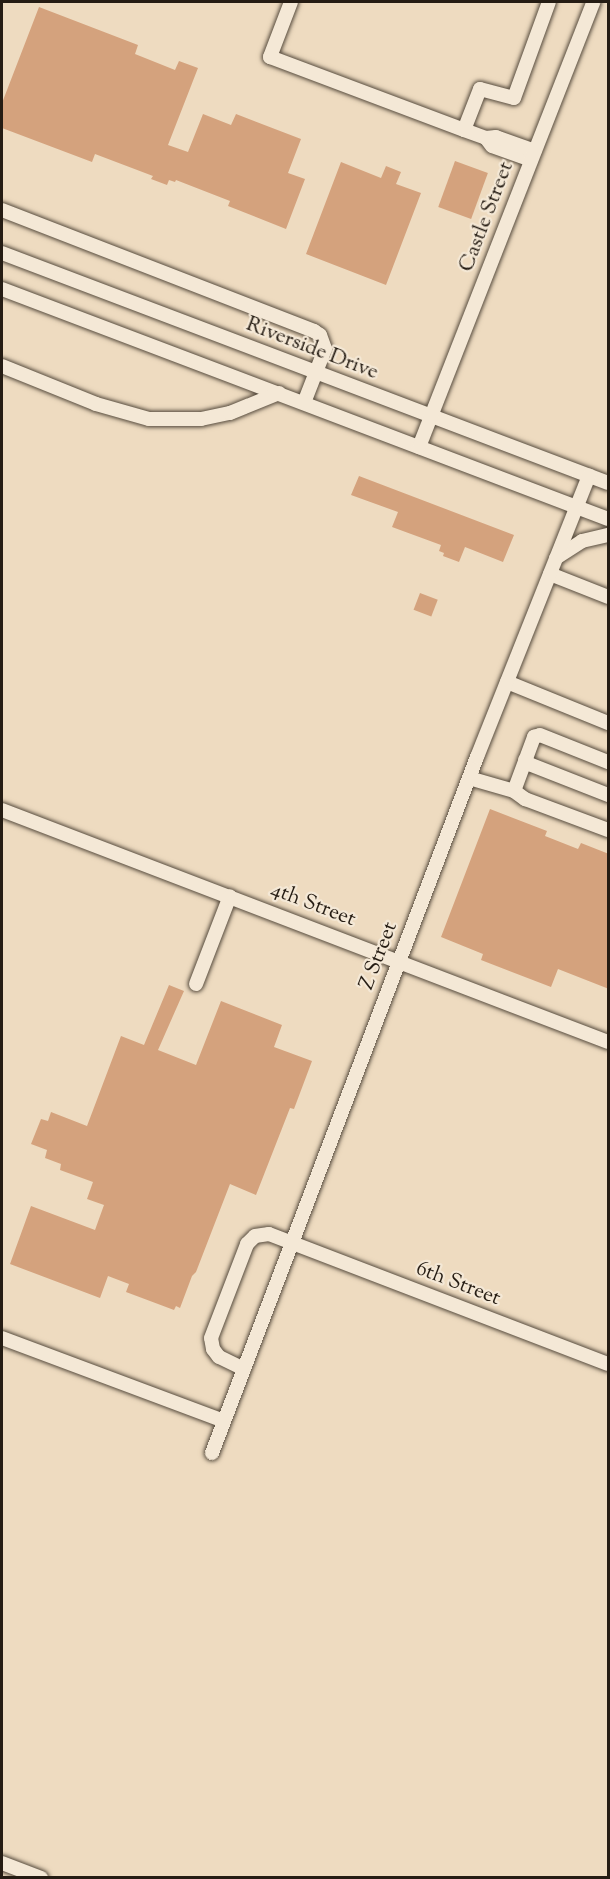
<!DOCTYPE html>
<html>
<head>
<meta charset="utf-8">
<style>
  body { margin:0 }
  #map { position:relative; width:610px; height:1879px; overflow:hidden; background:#eedbc0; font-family:"Sorts Mill Goudy",serif }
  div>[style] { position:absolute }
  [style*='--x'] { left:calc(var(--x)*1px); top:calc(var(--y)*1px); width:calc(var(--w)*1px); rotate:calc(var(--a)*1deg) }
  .building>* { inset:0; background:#d4a27d; transform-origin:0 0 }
  .roads { filter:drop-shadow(0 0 2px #574c3e) drop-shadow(0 0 2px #574c3e) }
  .minor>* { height:14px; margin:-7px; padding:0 7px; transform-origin:7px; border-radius:7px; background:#f4e8d6 }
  span { translate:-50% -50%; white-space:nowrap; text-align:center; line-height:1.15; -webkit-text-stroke:4.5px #f4e8d6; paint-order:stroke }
  .street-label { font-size:21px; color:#251c13 }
  .frame { position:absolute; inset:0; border:3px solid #251c13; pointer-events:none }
</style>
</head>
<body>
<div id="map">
  <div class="building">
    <div style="clip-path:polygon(39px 7px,138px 45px,135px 54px,175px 70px,179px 61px,198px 68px,168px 145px,188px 152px,203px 114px,231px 125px,236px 114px,301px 139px,288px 173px,305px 179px,286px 229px,228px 206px,230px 201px,176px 180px,175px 182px,169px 180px,167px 185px,151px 179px,153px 176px,95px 154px,92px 162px,2px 128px,2px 103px)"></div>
    <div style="left:455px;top:161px;width:35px;height:49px;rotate:20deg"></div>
    <div style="clip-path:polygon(341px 162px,381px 178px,386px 166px,401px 172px,396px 184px,421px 193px,386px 285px,306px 254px)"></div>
    <div style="clip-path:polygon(359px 476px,514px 535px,503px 562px,465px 547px,459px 562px,443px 556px,444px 553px,439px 551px,441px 545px,392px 527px,398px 512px,351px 495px)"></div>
    <div style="left:420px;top:593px;width:19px;height:18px;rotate:21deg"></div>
    <div style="clip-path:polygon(490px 809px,547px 831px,545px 836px,578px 849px,581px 843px,609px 854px,609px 989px,558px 969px,551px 987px,481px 960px,483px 954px,441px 937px)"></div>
    <div style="clip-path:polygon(169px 985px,184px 991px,158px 1050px,196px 1065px,221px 1001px,282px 1025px,274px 1047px,312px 1061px,294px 1109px,290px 1108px,256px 1195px,230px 1184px,196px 1272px,192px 1276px,180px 1308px,176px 1306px,174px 1310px,126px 1292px,129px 1284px,108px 1276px,100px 1298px,10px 1264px,31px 1206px,95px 1230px,104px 1205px,87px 1199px,93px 1182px,60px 1170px,61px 1164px,45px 1158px,47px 1150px,31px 1144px,41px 1119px,48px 1121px,51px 1112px,87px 1126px,121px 1036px,144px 1045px)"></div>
  </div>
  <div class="roads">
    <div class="minor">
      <div style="--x:291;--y:2;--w:59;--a:110.9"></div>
      <div style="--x:270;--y:57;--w:207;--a:20.6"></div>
      <div style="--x:486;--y:138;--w:23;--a:-160"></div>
      <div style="--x:464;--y:130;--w:44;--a:-68.7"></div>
      <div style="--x:480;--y:89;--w:35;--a:15"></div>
      <div style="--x:514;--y:98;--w:102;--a:-70"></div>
      <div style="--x:531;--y:160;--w:41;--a:-160.3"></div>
      <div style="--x:492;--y:146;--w:10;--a:-127"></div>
      <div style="--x:486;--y:138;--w:10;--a:-6"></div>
      <div style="--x:496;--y:137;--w:41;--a:19.7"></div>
      <div style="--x:2;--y:210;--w:335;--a:21.2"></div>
      <div style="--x:314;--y:331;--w:7;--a:34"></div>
      <div style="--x:320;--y:335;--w:15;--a:70"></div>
      <div style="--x:325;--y:349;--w:58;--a:111.3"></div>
      <div style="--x:2;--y:253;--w:648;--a:20.78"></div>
      <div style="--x:2;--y:289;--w:648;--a:20.78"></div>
      <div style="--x:2;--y:366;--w:101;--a:22"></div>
      <div style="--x:96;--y:404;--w:55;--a:15.8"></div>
      <div style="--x:149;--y:419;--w:52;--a:0"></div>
      <div style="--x:201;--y:419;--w:30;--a:-12"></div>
      <div style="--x:230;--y:413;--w:53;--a:-22.2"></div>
      <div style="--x:419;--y:447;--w:478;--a:-68.6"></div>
      <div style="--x:556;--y:558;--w:31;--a:-33"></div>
      <div style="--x:582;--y:541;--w:27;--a:-13"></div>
      <div style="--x:550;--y:574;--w:62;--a:21.6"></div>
      <div style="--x:507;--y:682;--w:109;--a:22.1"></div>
      <div style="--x:525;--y:760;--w:6;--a:45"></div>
      <div style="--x:529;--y:764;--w:85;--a:21.4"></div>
      <div style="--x:469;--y:778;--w:47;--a:16.1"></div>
      <div style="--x:514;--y:791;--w:14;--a:36"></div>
      <div style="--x:525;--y:799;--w:89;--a:20.5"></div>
      <div style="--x:514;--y:791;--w:58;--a:-69.7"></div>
      <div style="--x:534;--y:737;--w:6;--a:-18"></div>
      <div style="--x:540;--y:735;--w:73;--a:21.7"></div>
      <div style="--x:2;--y:810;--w:649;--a:20.95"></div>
      <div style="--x:196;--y:984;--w:94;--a:-68.9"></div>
      <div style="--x:2;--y:1338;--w:237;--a:20.5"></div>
      <div style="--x:244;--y:1369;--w:28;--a:-154"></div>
      <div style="--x:219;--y:1357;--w:10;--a:-127"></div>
      <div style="--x:213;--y:1349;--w:11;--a:-100"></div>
      <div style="--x:211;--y:1338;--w:101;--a:-69"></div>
      <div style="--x:247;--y:1244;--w:11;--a:-45"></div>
      <div style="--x:255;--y:1236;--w:14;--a:-8"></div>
      <div style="--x:269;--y:1234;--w:363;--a:21"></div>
      <div style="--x:212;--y:1453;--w:745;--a:-69.16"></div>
      <div style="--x:477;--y:757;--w:303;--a:-68.3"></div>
      <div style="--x:2;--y:1863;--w:42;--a:21"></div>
    </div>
  </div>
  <div class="street-label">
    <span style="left:487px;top:217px;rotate:-69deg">Castle Street</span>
    <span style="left:312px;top:349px;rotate:21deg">Riverside Drive</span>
    <span style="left:313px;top:905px;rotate:21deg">4th Street</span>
    <span style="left:379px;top:956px;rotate:-69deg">Z Street</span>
    <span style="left:458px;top:1284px;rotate:21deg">6th Street</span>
  </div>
  <div class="frame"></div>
</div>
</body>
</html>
